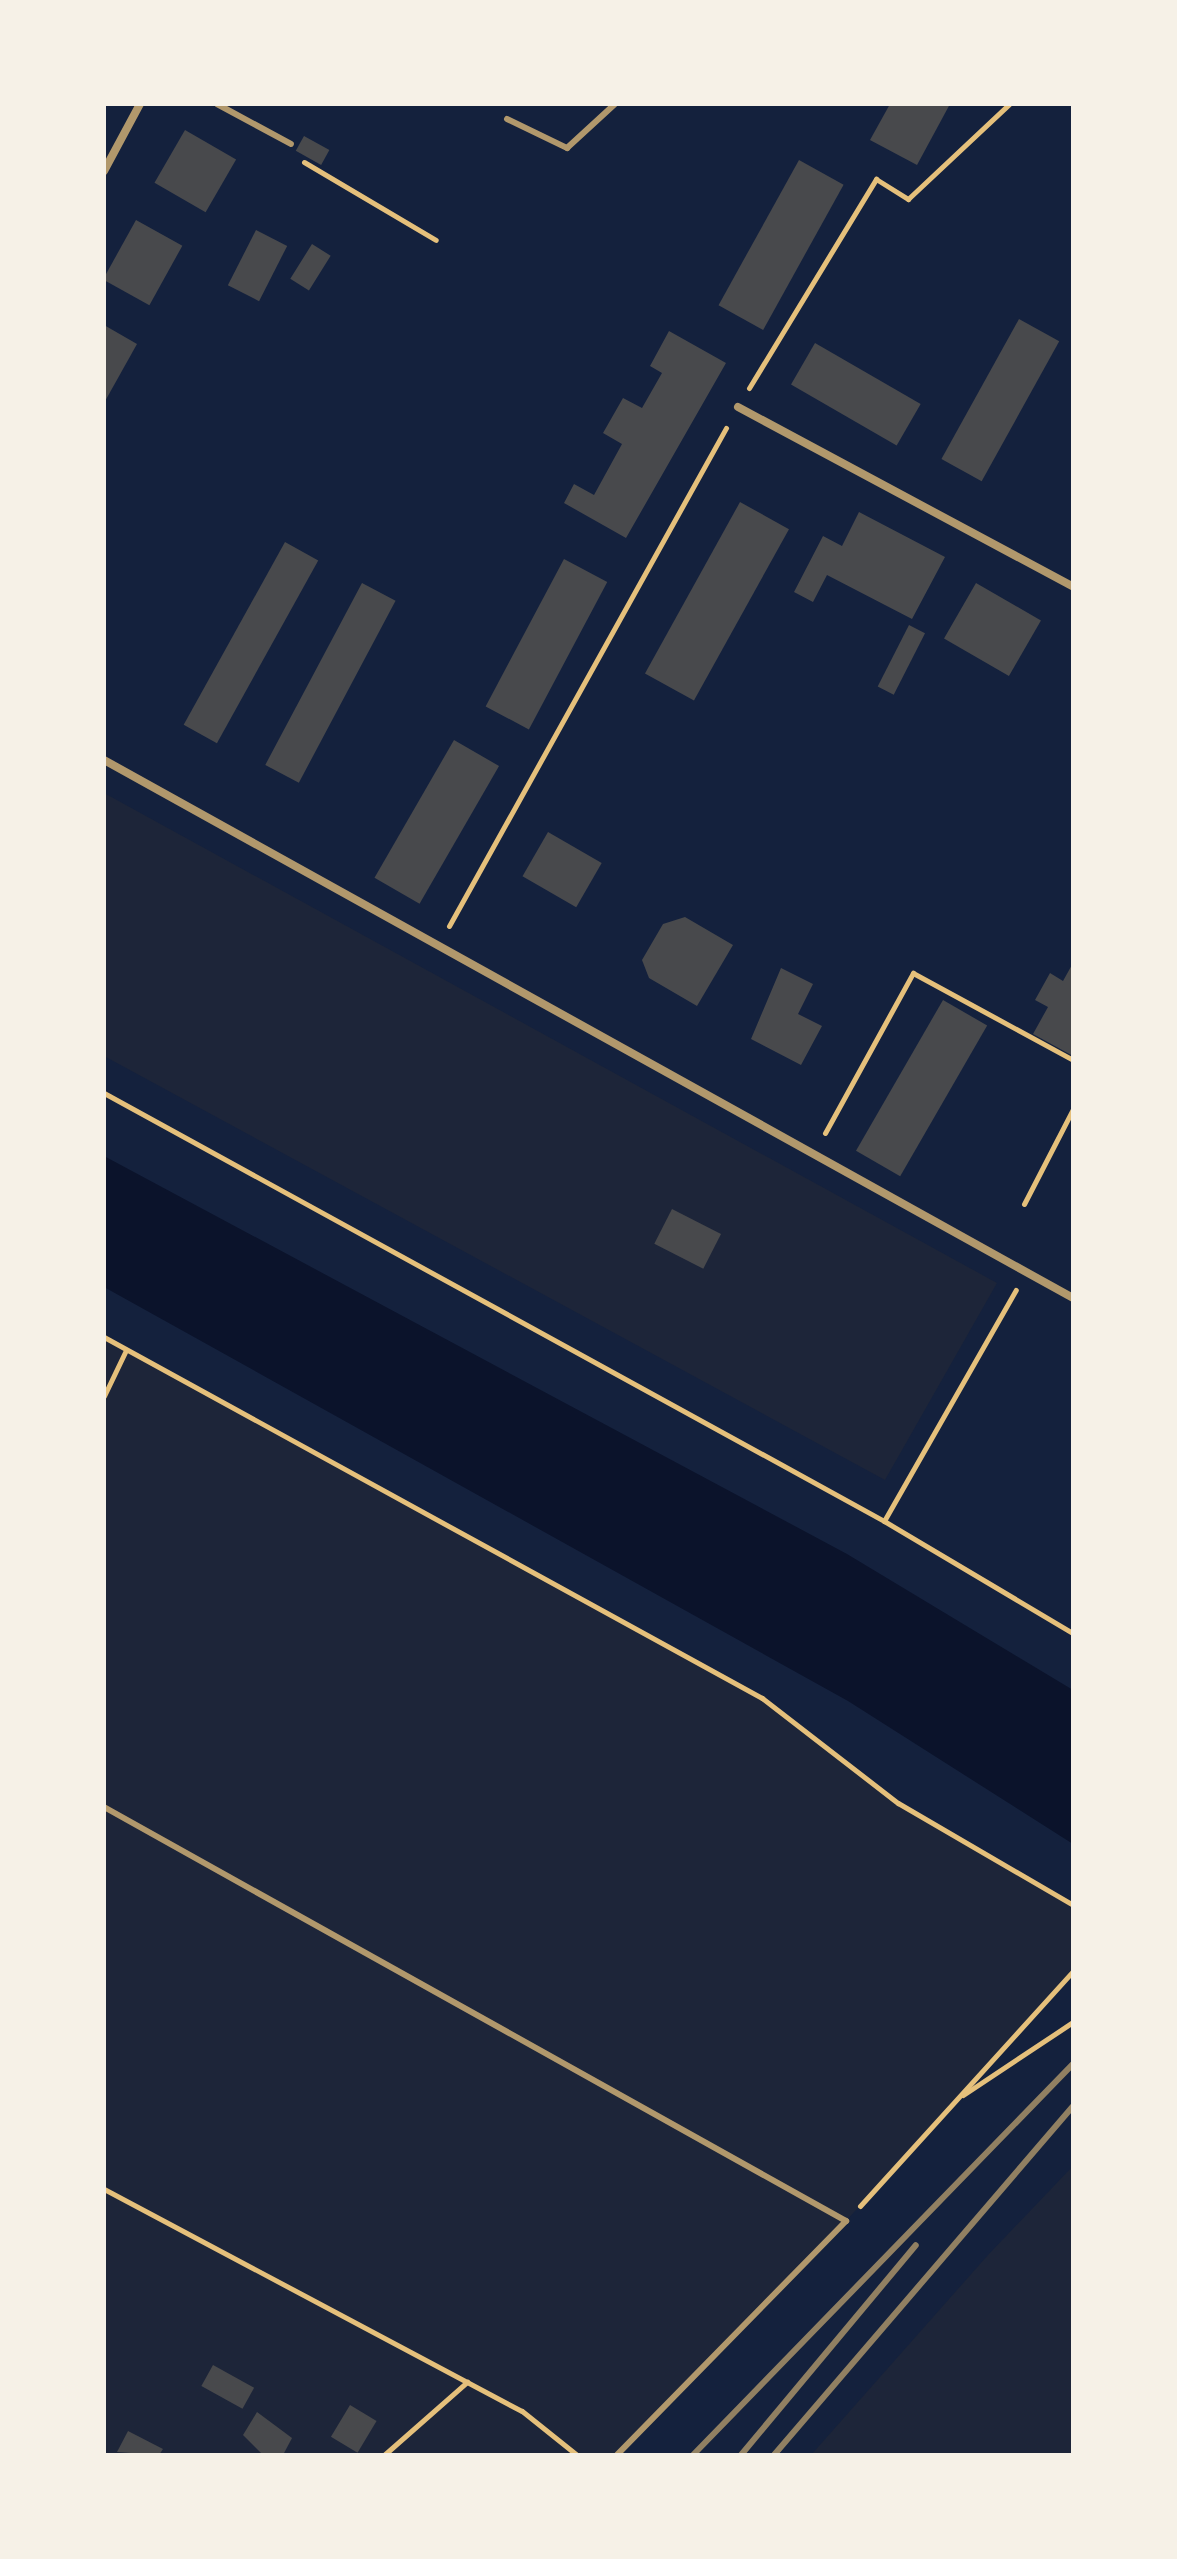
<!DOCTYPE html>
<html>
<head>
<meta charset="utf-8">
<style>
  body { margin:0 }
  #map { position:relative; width:1177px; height:2559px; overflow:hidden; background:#14213d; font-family:"PT Sans Narrow",sans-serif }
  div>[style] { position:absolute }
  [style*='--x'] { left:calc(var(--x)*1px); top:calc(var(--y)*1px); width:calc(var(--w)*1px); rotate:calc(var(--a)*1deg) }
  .green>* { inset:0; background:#1d2539 }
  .water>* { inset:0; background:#0b132b }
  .building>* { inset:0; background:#48494c; transform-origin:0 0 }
  .path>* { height:5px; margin:-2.5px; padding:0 2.5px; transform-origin:2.5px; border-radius:2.5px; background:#e5c07b }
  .service>* { height:6px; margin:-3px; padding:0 3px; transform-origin:3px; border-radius:3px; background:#b1986c }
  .minor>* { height:8px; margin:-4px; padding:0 4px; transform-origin:4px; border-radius:4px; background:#b1986c }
  .rail>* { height:6px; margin:-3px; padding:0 3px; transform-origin:3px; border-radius:3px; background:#918062 }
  span { translate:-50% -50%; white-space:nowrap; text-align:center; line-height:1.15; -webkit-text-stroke:7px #f6f1e7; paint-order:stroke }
  .frame { position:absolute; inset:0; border:106px solid #f6f1e7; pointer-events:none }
</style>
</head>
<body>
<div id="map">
  <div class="green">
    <div style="clip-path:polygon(104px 793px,997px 1283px,885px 1480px,104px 1056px)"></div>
    <div style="clip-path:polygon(104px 1337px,762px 1698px,898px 1803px,1073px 1905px,1073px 1971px,846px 2221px,617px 2455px,104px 2455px)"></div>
    <div style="clip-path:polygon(1073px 2166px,1073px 2455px,811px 2455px,988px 2255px)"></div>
  </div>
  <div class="water">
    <div style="clip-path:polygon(104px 1156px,847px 1554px,1073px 1690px,1073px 1844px,848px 1701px,104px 1287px)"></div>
  </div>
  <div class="building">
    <div style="clip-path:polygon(890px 104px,950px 104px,917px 165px,870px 140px)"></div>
    <div style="left:185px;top:130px;width:59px;height:61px;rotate:30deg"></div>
    <div style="left:304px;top:136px;width:29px;height:17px;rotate:29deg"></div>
    <div style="left:799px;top:160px;width:51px;height:166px;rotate:29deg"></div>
    <div style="left:136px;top:220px;width:53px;height:68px;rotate:29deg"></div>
    <div style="left:256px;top:230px;width:35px;height:62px;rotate:27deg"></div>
    <div style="left:312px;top:244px;width:22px;height:41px;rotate:32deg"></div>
    <div style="left:1019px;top:319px;width:46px;height:160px;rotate:29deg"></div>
    <div style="clip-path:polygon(104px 325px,137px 344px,104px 403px)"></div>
    <div style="clip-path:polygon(669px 331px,726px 363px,626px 538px,564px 503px,574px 484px,594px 495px,622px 444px,603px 433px,623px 398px,642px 408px,662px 373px,650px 366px)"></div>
    <div style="left:815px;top:343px;width:122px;height:48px;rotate:30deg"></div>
    <div style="left:740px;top:502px;width:56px;height:196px;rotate:29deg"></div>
    <div style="clip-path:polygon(859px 512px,945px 557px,912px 619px,827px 575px,813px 602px,794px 592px,823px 536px,842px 546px)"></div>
    <div style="left:285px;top:542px;width:38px;height:209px;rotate:29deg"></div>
    <div style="left:564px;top:559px;width:49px;height:167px;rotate:28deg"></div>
    <div style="left:362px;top:583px;width:38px;height:206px;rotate:28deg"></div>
    <div style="left:976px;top:583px;width:75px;height:64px;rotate:30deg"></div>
    <div style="left:909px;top:625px;width:18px;height:69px;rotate:27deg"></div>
    <div style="left:454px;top:740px;width:52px;height:159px;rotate:30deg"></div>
    <div style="left:548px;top:832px;width:62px;height:51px;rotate:30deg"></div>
    <div style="clip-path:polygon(685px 917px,733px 945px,697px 1006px,649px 978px,642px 960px,663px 924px)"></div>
    <div style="clip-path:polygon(1073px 963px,1073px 1056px,1033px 1034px,1048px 1007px,1035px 1000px,1050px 973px,1063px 981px)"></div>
    <div style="clip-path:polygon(781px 968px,813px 984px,798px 1014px,822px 1026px,801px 1065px,751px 1039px)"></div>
    <div style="left:943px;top:1000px;width:51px;height:174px;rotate:30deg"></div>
    <div style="left:672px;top:1209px;width:55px;height:39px;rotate:27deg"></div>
    <div style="left:213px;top:2365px;width:47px;height:24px;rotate:29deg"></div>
    <div style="left:350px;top:2405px;width:31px;height:37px;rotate:31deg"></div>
    <div style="clip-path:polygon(257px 2412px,292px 2438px,283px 2455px,263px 2455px,243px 2435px)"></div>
    <div style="clip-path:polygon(128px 2431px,163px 2449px,159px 2455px,117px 2452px)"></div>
  </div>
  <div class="path">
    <div style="--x:304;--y:162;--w:153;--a:30.6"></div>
    <div style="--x:749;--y:388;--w:245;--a:-58.7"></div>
    <div style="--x:876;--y:179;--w:38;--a:32"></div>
    <div style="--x:908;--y:199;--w:139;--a:-43.2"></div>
    <div style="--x:449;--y:926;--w:570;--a:-60.92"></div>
    <div style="--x:104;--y:1093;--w:890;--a:28.75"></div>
    <div style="--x:884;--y:1521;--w:220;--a:30.7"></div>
    <div style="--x:825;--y:1133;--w:183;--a:-61.2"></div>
    <div style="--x:913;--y:973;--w:182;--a:28.5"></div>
    <div style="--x:1024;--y:1204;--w:107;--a:-62.7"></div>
    <div style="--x:104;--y:1337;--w:751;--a:28.75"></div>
    <div style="--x:762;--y:1698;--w:172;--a:37.7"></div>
    <div style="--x:898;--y:1803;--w:203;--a:30.2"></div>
    <div style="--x:104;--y:1396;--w:51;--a:-64.4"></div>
    <div style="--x:884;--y:1521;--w:266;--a:-60.3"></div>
    <div style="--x:963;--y:2095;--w:132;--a:-33.6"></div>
    <div style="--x:104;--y:2189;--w:473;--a:28"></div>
    <div style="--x:522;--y:2411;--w:70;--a:38.7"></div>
    <div style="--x:860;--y:2206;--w:317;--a:-47.8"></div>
    <div style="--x:384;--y:2455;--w:111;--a:-41.3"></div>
  </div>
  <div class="service">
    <div style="--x:217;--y:104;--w:84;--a:28.4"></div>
    <div style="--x:507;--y:119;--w:67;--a:25.8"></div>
    <div style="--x:567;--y:148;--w:65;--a:-42.5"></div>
    <div style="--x:104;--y:1807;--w:850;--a:29.16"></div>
    <div style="--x:846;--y:2221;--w:327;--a:134.4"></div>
  </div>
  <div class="minor">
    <div style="--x:104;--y:171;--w:76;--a:-61.8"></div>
    <div style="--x:738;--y:407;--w:380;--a:28.2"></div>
    <div style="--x:104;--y:760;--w:1108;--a:29.04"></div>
  </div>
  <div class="rail">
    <div style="--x:693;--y:2455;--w:545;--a:-45.82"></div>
    <div style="--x:741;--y:2455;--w:273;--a:-50.2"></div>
    <div style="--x:774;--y:2455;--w:460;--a:-49.4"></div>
  </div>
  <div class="frame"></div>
</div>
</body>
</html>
